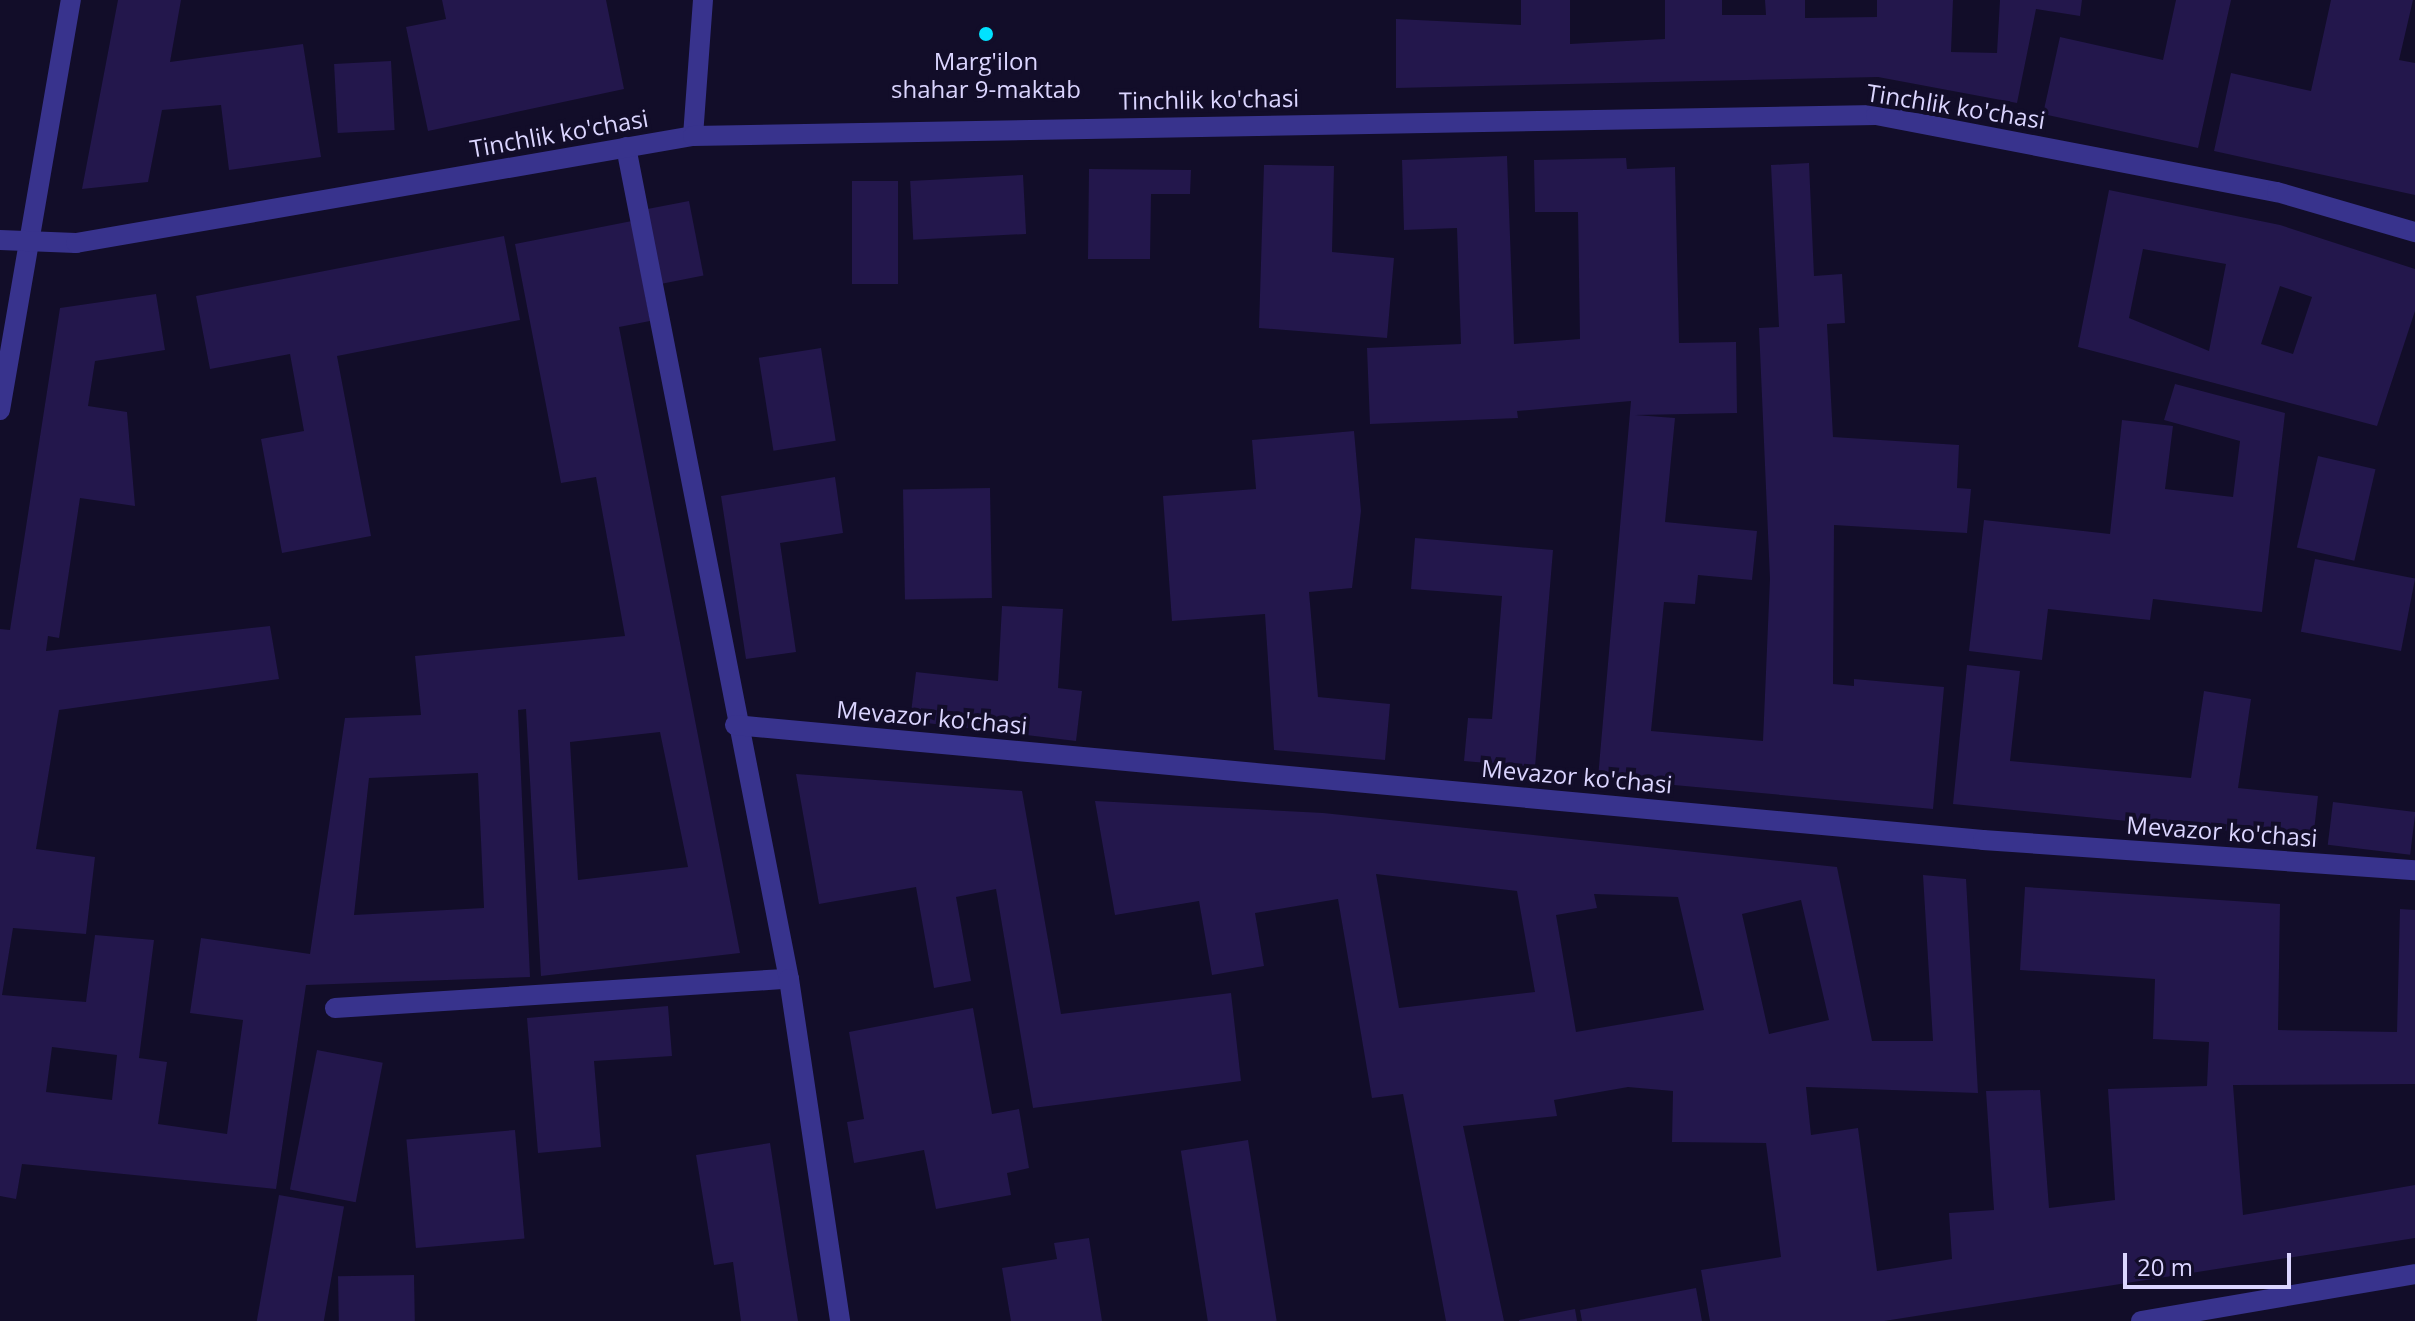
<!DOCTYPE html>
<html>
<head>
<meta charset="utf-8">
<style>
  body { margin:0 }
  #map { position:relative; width:2415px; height:1321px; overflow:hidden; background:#120d29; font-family:"Open Sans",sans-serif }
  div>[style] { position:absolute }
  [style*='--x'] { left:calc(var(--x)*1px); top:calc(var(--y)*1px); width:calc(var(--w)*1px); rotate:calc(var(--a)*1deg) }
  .building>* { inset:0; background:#23174c; transform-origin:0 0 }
  .lane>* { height:20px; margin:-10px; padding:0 10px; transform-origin:10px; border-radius:10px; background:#38338d }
  .street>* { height:20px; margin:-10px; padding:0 10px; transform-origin:10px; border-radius:10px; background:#38338d }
  .dots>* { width:22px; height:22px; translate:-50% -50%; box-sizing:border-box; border:4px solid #120d29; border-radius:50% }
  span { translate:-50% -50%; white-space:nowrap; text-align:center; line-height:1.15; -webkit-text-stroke:8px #120d29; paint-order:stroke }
  .poi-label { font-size:24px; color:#dbd5ff }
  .street-label { font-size:24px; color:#dbd5ff }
  .scale { position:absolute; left:2123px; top:1253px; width:168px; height:36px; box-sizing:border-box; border:4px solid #dbd5ff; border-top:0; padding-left:10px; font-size:24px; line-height:28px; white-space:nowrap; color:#dbd5ff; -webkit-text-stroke:6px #120d29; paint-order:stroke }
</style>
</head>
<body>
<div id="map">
  <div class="building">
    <div style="clip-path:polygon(118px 0,181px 0,170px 62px,303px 44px,321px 157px,229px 170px,221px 105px,162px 110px,148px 182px,82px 189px)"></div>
    <div style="clip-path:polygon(442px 0,606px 0,624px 89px,428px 131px,406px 27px,446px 19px)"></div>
    <div style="clip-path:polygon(1521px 0,1570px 0,1570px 44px,1665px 39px,1665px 0,1722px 0,1722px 15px,1766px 15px,1765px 0,1805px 0,1805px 18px,1877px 17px,1877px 0,1953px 0,1951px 52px,1997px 53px,2000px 0,2082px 0,2080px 16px,2036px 9px,2017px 103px,1878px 77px,1396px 88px,1396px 19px,1521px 25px)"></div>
    <div style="clip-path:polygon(2176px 0,2231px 0,2198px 148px,2043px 114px,2060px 37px,2163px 60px)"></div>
    <div style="clip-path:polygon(2331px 0,2413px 0,2399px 60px,2415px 63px,2415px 195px,2214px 151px,2231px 73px,2311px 91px)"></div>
    <div style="left:391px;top:61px;width:69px;height:57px;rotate:87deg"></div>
    <div style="clip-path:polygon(1507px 156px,1514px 344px,1580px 339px,1578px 212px,1535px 212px,1534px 160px,1626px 158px,1627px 169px,1675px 167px,1679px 343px,1736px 342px,1737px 413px,1635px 415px,1675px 418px,1665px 522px,1757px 531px,1752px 580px,1698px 575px,1695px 604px,1664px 602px,1651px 731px,1763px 741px,1770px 579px,1759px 328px,1779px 327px,1771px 165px,1809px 163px,1814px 276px,1842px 274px,1845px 323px,1827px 324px,1833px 437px,1959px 445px,1957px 488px,1971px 489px,1967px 533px,1834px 525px,1833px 684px,1854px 686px,1854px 679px,1944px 687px,1933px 809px,1598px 778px,1631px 401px,1517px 411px,1518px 418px,1370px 424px,1367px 348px,1461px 344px,1457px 228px,1404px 230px,1402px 160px)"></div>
    <div style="clip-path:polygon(1264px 165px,1334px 166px,1332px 252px,1394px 258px,1387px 338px,1259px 328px)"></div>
    <div style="clip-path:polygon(1089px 169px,1191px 170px,1190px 194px,1151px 194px,1150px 259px,1088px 259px)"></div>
    <div style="left:1023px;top:175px;width:59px;height:113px;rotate:87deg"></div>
    <div style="left:852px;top:181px;width:46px;height:103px"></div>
    <div style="clip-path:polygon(evenodd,2109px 190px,2280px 225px,2415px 269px,2415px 311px,2377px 426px,2078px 347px,2109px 190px,2143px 249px,2226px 264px,2209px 351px,2129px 318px,2143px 249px,2109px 190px,2280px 286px,2312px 297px,2293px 354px,2261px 344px,2280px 286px)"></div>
    <div style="left:689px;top:201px;width:76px;height:45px;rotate:79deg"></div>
    <div style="clip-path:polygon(evenodd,632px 221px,650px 321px,619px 327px,740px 953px,541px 976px,526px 709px,518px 710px,530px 977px,306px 985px,276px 1189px,22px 1164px,16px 1199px,0 1196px,0 629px,10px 630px,60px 308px,156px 294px,165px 350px,95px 361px,88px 406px,127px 412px,135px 506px,80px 498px,59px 638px,48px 636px,46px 651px,270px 626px,279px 679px,59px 710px,36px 849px,95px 857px,86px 934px,13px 928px,2px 995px,86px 1002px,95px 935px,154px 940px,139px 1058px,167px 1062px,158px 1124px,227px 1134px,243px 1020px,190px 1013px,201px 938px,310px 954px,345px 718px,421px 715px,415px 656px,625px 636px,596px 477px,561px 483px,515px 244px,632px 221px,660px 732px,688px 867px,578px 880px,570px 742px,660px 732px,632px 221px,478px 773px,484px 908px,354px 915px,369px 778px,478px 773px,632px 221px,52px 1047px,117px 1055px,112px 1100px,46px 1092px,52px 1047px)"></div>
    <div style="clip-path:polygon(504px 236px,520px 320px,337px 356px,371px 536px,282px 553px,261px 439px,304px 431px,290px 354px,210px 369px,196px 296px)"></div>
    <div style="left:821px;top:348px;width:94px;height:63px;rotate:81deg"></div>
    <div style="clip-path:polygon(2175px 384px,2285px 413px,2262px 612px,2153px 599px,2150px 620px,2048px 609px,2042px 660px,1969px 651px,1984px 520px,2110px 534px,2122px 420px,2173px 426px,2165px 489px,2233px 497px,2240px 441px,2164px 420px)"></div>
    <div style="clip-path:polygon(1354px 431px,1361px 511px,1352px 588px,1309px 592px,1318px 697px,1390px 704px,1385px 760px,1274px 750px,1265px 614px,1172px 621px,1163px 496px,1256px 489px,1252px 440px)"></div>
    <div style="left:2318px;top:456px;width:59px;height:94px;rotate:13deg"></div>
    <div style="clip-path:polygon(835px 477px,843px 533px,780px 543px,796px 652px,746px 659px,721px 496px)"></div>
    <div style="left:990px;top:488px;width:110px;height:87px;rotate:89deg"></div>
    <div style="clip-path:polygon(1415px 538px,1553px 550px,1535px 767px,1464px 761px,1468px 718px,1492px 719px,1502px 596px,1411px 589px)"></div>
    <div style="left:2315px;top:559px;width:102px;height:74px;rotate:11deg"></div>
    <div style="clip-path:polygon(1002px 606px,1063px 609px,1058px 688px,1082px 691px,1076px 741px,910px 721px,916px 672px,998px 681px)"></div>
    <div style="clip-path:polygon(1967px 665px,2020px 671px,2010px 761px,2191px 778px,2204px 691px,2251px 699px,2238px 788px,2318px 796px,2313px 839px,1953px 804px)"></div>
    <div style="clip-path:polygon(796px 774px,1022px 791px,1061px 1014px,1231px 993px,1241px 1081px,1033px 1108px,996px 889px,956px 897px,971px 981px,934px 988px,916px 887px,819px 904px)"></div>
    <div style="clip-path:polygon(evenodd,1095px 801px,1323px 813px,1837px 867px,1872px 1041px,1933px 1041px,1923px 875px,1966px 879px,1978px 1093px,1806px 1087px,1811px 1135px,1858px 1128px,1877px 1271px,1952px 1259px,1949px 1213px,1994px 1210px,1986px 1091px,2040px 1090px,2049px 1208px,2115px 1200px,2108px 1089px,2207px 1086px,2209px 1042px,2153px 1039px,2155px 979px,2020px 970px,2025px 887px,2280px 904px,2278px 1030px,2397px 1032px,2400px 909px,2415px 910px,2415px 1084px,2233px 1085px,2243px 1215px,2415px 1185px,2415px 1238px,1884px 1321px,1710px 1321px,1701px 1270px,1781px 1257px,1766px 1143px,1672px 1142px,1673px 1091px,1628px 1087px,1554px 1100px,1557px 1116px,1463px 1126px,1504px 1321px,1446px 1321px,1403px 1094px,1372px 1098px,1338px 899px,1255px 913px,1264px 966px,1212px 975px,1199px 901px,1115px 915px,1095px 801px,1376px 874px,1517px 891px,1535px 992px,1399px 1008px,1376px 874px,1095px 801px,1594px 894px,1678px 897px,1704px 1010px,1576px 1032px,1556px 915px,1597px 908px,1594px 894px,1095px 801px,1801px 900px,1829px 1020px,1769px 1034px,1742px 914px,1801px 900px)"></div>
    <div style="left:2333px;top:802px;width:83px;height:43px;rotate:7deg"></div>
    <div style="clip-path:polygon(668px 1006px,672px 1056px,594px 1061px,601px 1147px,538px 1153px,527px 1018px)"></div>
    <div style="clip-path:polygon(973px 1008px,992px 1114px,1019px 1109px,1029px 1168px,1007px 1173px,1011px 1195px,936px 1209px,924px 1150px,854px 1163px,847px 1122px,864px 1119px,849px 1032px)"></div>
    <div style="left:317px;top:1050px;width:67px;height:142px;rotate:11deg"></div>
    <div style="left:515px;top:1130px;width:109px;height:109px;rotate:85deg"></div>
    <div style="left:1248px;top:1140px;width:183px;height:68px;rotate:81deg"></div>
    <div style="clip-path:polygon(770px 1143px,787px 1253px,798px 1321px,741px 1321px,733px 1262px,714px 1265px,696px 1155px)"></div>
    <div style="left:279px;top:1195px;width:66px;height:128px;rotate:10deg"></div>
    <div style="clip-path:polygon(1089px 1238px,1102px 1321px,1011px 1321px,1002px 1268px,1057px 1259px,1054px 1243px)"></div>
    <div style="left:414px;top:1275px;width:46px;height:76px;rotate:89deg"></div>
    <div style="clip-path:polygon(1696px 1288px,1702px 1321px,1582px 1321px,1580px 1310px)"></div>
    <div style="clip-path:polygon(1575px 1309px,1577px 1321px,1519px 1321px,1519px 1320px)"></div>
  </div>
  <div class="lane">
    <div style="--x:0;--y:410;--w:416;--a:-80.2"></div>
    <div style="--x:335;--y:1008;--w:455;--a:-3.7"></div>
  </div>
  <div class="street">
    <div style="--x:693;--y:136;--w:136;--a:-85.8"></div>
    <div style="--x:626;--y:147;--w:848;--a:78.92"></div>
    <div style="--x:789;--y:979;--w:346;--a:81.5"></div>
    <div style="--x:0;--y:240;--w:76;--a:2.3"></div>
    <div style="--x:76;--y:243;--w:626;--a:-9.84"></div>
    <div style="--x:693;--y:136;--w:1183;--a:-1.02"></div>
    <div style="--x:1876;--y:115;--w:408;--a:10.9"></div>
    <div style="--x:2277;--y:192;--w:144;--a:16.2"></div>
    <div style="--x:735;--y:725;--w:1253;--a:5.26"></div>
    <div style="--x:1983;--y:840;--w:433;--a:4"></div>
    <div style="--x:2141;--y:1321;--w:278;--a:-9.7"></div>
  </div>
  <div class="dots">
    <div style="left:986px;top:34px;background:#01e2ff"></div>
  </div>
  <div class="poi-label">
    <span style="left:986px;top:75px">Marg'ilon<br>shahar 9-maktab</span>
  </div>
  <div class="street-label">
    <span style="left:1209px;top:99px;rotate:-1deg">Tinchlik ko'chasi</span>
    <span style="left:1956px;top:106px;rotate:9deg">Tinchlik ko'chasi</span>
    <span style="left:559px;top:133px;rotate:-10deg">Tinchlik ko'chasi</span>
    <span style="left:932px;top:717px;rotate:5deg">Mevazor ko'chasi</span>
    <span style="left:1577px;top:776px;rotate:5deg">Mevazor ko'chasi</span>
    <span style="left:2222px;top:831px;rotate:4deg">Mevazor ko'chasi</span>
  </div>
  <div class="scale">20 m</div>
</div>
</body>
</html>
